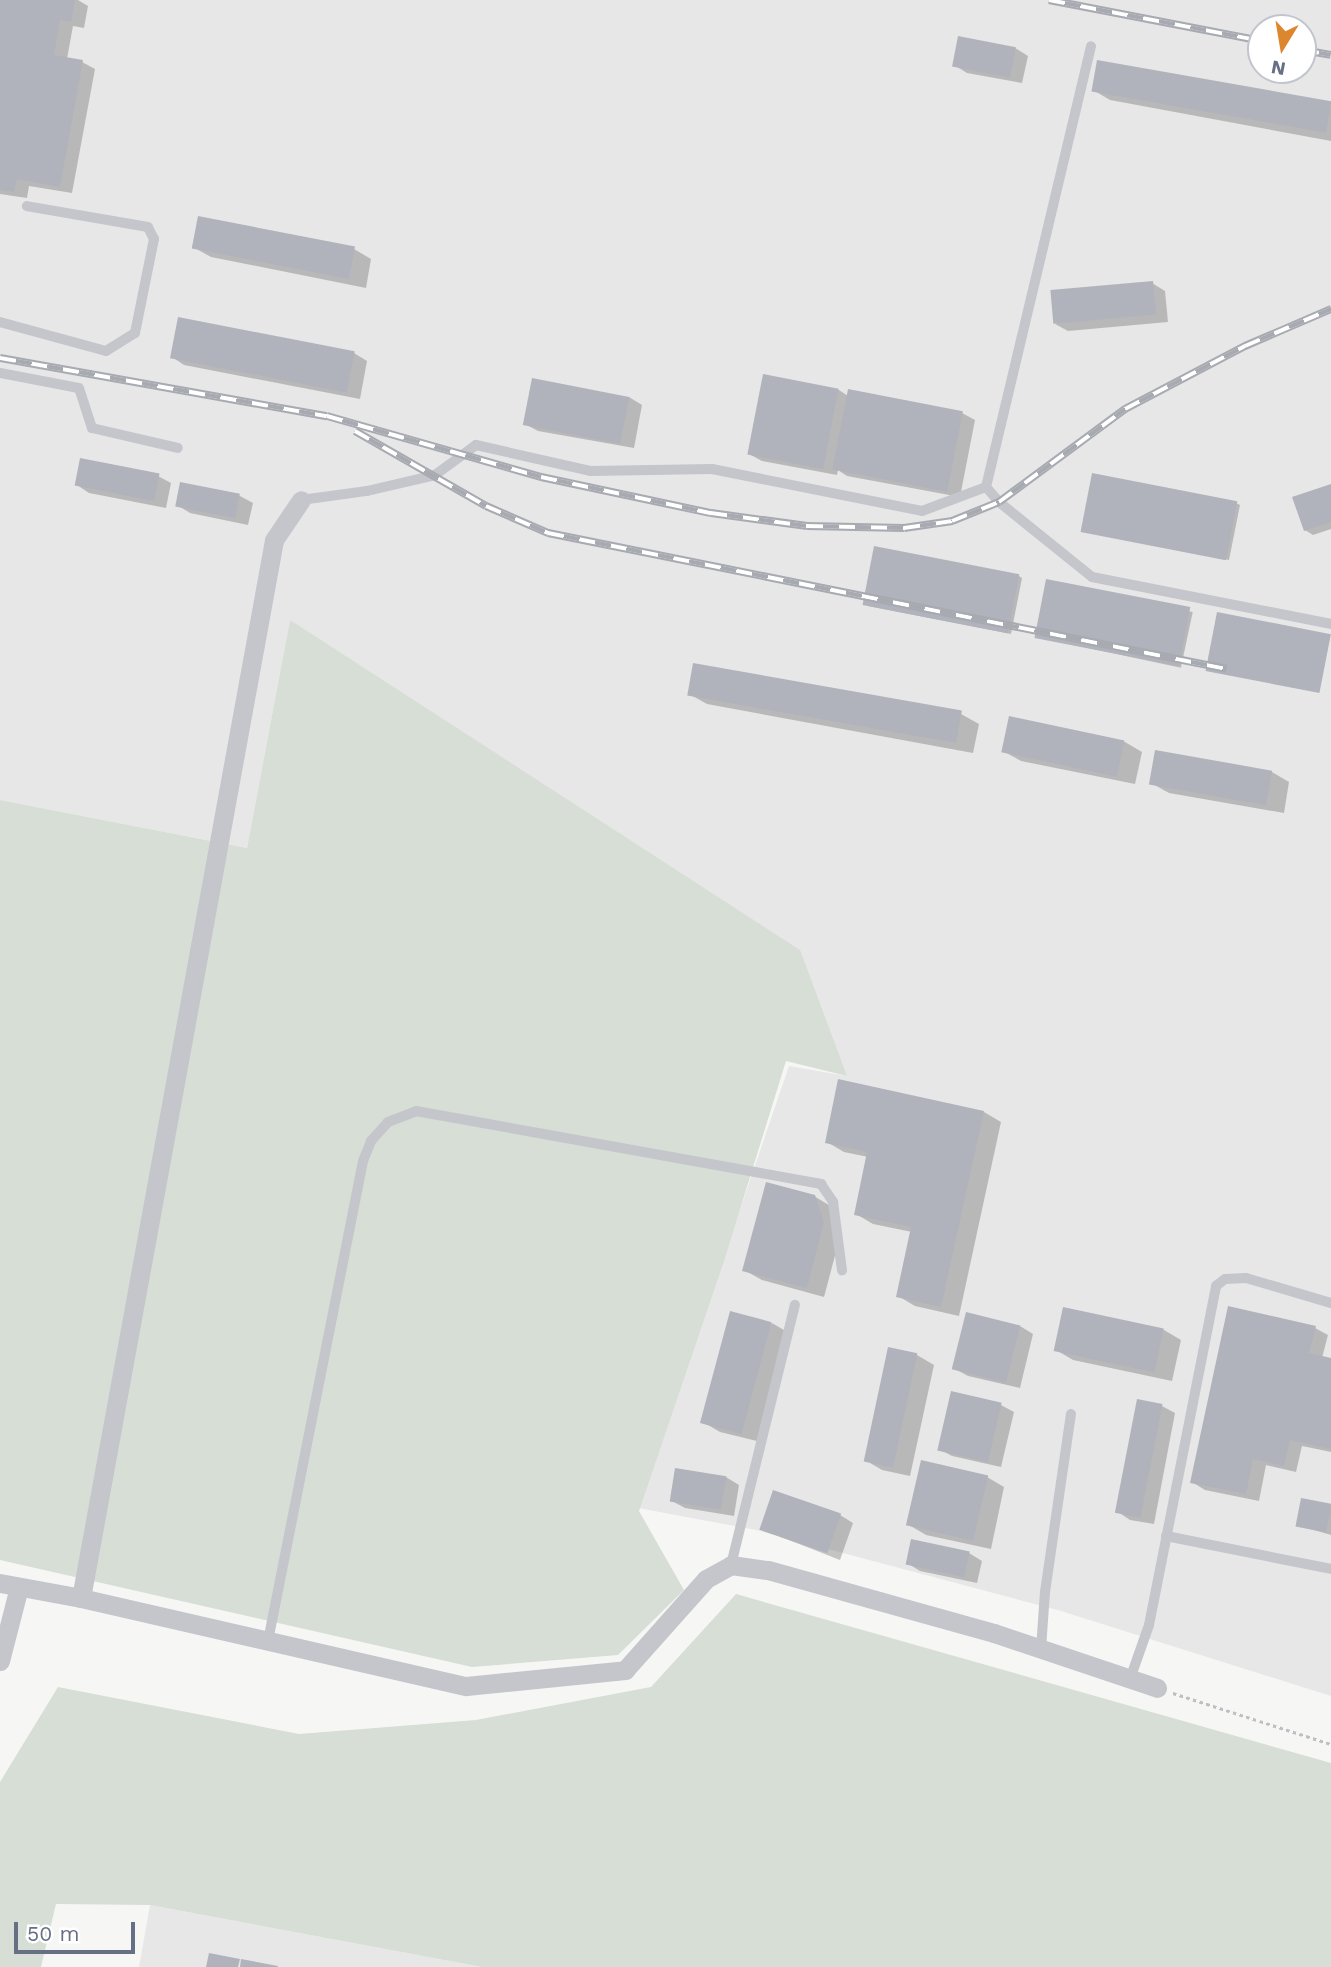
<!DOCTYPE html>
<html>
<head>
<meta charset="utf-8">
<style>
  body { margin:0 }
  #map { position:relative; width:1331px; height:1967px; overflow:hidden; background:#f6f7f4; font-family:"Work Sans",sans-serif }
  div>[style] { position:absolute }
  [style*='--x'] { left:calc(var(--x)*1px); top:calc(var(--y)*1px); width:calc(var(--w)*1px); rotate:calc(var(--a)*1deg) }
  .built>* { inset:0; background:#e7e7e7 }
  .green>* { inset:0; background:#d6ded5 }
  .shadow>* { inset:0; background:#0003; transform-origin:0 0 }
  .building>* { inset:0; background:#b0b3bb; transform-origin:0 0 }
  .path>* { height:2.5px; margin-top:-1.25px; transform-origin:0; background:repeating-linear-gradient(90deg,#bebfc2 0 3.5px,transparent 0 7px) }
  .lane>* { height:10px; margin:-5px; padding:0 5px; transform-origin:5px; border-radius:5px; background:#c5c6cb }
  .street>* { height:19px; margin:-9.5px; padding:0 9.5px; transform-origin:9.5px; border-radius:9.5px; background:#c5c6cb }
  .rail>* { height:8px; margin-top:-4px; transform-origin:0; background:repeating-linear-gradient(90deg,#fff 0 16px,#a7aab1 0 32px); box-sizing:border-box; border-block:2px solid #a7aab1 }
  span { translate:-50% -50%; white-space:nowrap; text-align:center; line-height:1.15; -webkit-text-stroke:7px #fff; paint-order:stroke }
  .north { position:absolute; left:1247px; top:14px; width:70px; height:70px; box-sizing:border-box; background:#fff; border:2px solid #c2c5ce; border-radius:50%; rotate:191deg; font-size:19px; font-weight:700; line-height:28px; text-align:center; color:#676f84 }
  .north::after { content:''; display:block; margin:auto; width:24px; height:32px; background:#dc862e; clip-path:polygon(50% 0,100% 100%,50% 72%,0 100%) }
  .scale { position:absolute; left:14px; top:1922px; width:121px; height:32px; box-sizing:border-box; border:4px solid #676f84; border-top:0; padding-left:9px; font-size:21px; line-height:24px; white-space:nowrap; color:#676f84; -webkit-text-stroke:5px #fff; paint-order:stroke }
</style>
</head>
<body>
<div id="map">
  <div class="built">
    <div style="clip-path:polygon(evenodd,0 0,1331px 0,1331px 1696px,1061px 1611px,756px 1530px,638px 1508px,789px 1066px,847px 1076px,290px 620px,247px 848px,0 800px,0 0,1261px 28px,1303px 28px,1303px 70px,1261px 70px,1261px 28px)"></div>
    <div style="clip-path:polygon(150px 1905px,482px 1967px,139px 1967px)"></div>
  </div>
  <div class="green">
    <div style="clip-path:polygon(290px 620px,800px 950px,847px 1076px,786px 1061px,724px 1261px,639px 1511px,684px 1590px,618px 1655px,472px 1667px,0 1560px,0 800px,247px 848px)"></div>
    <div style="clip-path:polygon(736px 1594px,1331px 1763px,1331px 1967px,482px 1967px,150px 1905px,56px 1904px,41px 1967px,0 1967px,0 1782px,58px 1687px,299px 1734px,476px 1720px,651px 1687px)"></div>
  </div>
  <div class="shadow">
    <div style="clip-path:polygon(0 0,78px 0,88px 6px,84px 28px,73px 26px,67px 59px,82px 62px,95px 69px,72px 193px,29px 186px,27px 198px,0 194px)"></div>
    <div style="clip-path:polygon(1015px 48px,1028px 56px,1022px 83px,967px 73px,954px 65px)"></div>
    <div style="clip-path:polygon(1093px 90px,1331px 105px,1331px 141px,1110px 100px)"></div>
    <div style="clip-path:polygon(193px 247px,354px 249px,371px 259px,366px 288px,211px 257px)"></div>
    <div style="clip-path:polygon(1152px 283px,1165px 291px,1168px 322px,1068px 331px,1055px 324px)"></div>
    <div style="clip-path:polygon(354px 353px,367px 361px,360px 399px,184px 365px,172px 357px)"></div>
    <div style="clip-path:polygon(764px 376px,839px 390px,848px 396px,962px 413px,975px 420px,960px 497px,847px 476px,838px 470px,837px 475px,762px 461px,749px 454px)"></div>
    <div style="clip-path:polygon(629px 397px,642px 405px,634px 448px,538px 431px,525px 424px)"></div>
    <div style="clip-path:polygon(158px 476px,171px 483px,166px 508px,89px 493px,77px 485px)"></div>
    <div style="clip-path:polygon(181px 484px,240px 496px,253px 503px,248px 525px,190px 513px,177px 505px)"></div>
    <div style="clip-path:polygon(1331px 486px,1331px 529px,1313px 535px,1305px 530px)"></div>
    <div style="clip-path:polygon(1236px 503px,1240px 505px,1229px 560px,1083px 531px)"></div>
    <div style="clip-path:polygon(1019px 576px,1022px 578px,1011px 634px,868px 606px)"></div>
    <div style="left:1047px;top:581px;width:149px;height:57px;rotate:12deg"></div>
    <div style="clip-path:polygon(689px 694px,961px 714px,979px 724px,973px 753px,707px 704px)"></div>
    <div style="clip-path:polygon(1125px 742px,1142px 752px,1135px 784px,1021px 761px,1003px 751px)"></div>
    <div style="clip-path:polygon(1157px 752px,1272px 772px,1289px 782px,1284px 813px,1169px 793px,1151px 783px)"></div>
    <div style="clip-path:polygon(984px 1112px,1001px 1122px,959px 1316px,915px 1306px,898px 1296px,912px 1232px,873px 1224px,856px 1214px,868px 1157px,844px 1152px,827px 1142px)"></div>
    <div style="clip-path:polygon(814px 1196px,832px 1207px,841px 1233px,824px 1297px,762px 1280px,744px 1270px)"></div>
    <div style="clip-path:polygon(1065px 1309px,1164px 1330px,1181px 1340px,1172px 1381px,1073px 1360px,1056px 1350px)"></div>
    <div style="clip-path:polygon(967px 1315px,1020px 1326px,1033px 1334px,1020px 1388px,968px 1376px,955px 1369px)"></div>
    <div style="clip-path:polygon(772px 1323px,789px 1333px,761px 1442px,720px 1432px,703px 1422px)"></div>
    <div style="clip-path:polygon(1315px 1328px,1328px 1335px,1322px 1358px,1331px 1360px,1331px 1452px,1302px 1446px,1296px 1472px,1266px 1465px,1259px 1501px,1205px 1490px,1192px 1482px)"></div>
    <div style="clip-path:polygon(889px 1349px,917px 1355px,934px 1365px,910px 1476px,882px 1470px,865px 1460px)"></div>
    <div style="clip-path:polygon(1001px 1405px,1014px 1412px,1001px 1467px,952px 1456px,939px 1449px)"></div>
    <div style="clip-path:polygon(1162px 1406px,1175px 1413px,1154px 1524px,1130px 1520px,1118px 1512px)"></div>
    <div style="clip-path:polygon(726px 1477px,739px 1485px,734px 1516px,685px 1508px,672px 1501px)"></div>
    <div style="clip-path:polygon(987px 1477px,1004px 1487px,991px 1549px,926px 1535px,909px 1525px)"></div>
    <div style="clip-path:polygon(1303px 1500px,1331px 1506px,1331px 1535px,1297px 1525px)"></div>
    <div style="clip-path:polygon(840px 1515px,853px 1523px,840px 1560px,761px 1529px)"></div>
    <div style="clip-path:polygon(969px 1553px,982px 1561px,977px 1583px,920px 1571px,907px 1563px)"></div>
  </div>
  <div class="building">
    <div style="clip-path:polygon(0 0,75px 0,71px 22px,60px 20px,54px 55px,83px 60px,60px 187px,17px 179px,14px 192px,0 190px)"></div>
    <div style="left:958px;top:36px;width:59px;height:31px;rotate:11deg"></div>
    <div style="left:1097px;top:60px;width:238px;height:32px;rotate:10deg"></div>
    <div style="left:198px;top:216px;width:160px;height:33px;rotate:11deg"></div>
    <div style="left:1153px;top:281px;width:34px;height:103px;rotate:85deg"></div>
    <div style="left:178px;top:317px;width:180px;height:42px;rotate:11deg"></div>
    <div style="left:763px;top:374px;width:77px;height:82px;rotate:11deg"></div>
    <div style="left:532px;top:378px;width:99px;height:48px;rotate:11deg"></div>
    <div style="left:848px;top:389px;width:117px;height:82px;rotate:11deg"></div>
    <div style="left:80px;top:458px;width:81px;height:28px;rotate:11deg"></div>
    <div style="left:1092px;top:473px;width:148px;height:60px;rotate:11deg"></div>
    <div style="left:180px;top:482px;width:61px;height:25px;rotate:11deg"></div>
    <div style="clip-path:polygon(1331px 484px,1331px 522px,1304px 531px,1292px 497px)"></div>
    <div style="left:874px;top:546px;width:148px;height:60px;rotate:11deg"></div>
    <div style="left:1046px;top:579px;width:147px;height:60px;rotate:11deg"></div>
    <div style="left:1217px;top:612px;width:116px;height:60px;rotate:11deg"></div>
    <div style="left:693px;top:663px;width:273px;height:33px;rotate:10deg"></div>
    <div style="left:1009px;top:716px;width:118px;height:37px;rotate:12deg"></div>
    <div style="left:1155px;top:750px;width:119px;height:35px;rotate:10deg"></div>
    <div style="clip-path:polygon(838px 1079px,984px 1111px,941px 1307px,896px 1297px,911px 1227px,854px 1215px,867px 1152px,825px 1143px)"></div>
    <div style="clip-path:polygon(766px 1182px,815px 1195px,824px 1222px,807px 1288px,742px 1271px)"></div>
    <div style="clip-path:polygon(1228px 1306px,1316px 1326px,1309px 1353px,1331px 1358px,1331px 1449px,1290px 1440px,1284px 1466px,1253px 1459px,1246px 1494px,1190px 1483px)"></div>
    <div style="left:1063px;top:1307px;width:103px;height:45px;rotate:12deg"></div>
    <div style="left:730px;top:1311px;width:43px;height:116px;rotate:15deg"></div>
    <div style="left:966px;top:1312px;width:56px;height:59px;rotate:14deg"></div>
    <div style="left:888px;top:1347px;width:30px;height:117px;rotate:12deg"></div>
    <div style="left:951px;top:1391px;width:52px;height:61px;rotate:13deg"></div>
    <div style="left:1137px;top:1399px;width:26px;height:116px;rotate:11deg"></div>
    <div style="left:921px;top:1460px;width:69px;height:67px;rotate:13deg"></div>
    <div style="left:675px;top:1468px;width:52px;height:34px;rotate:9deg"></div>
    <div style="left:773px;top:1490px;width:72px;height:42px;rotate:19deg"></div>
    <div style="left:1301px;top:1498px;width:31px;height:29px;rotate:11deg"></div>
    <div style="left:911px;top:1539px;width:60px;height:26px;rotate:12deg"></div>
    <div style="clip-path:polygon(209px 1953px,240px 1959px,238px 1967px,206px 1967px)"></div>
    <div style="clip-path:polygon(241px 1959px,278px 1966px,278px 1967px,240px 1967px)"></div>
  </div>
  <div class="path">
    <div style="--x:1173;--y:1693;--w:166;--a:17.9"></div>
  </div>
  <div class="lane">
    <div style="--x:0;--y:322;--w:110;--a:15.3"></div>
    <div style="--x:106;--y:351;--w:34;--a:-32"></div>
    <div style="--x:135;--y:333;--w:96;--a:-78.6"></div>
    <div style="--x:154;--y:239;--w:13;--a:-117"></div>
    <div style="--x:148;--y:227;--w:123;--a:-170.2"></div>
    <div style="--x:0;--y:373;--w:80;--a:10.8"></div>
    <div style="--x:79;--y:388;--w:42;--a:72"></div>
    <div style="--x:92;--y:428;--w:88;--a:13.1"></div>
    <div style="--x:986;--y:487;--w:20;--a:49"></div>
    <div style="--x:999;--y:502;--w:119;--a:38.9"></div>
    <div style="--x:1092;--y:577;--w:244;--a:11.1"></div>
    <div style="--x:301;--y:500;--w:67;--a:-7.8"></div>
    <div style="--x:367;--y:491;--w:70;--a:-13.2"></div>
    <div style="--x:435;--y:475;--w:51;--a:-36.2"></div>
    <div style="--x:476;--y:445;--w:117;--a:12.8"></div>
    <div style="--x:590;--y:471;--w:122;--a:-0.9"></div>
    <div style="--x:712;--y:469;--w:214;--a:11.3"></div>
    <div style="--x:922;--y:511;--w:68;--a:-20.6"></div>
    <div style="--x:986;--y:487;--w:453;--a:-76.6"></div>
    <div style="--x:1166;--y:1536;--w:168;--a:11.3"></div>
    <div style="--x:731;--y:1565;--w:268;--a:-76.2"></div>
    <div style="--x:268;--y:1641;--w:489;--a:-78.8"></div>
    <div style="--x:363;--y:1161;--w:22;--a:-68"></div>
    <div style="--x:371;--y:1141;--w:25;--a:-48"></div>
    <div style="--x:388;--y:1122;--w:30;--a:-21"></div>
    <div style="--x:416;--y:1111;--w:412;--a:10.2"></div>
    <div style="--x:821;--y:1184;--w:22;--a:56"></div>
    <div style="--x:833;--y:1202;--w:69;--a:82.5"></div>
    <div style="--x:1041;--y:1649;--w:57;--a:-86"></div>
    <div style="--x:1045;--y:1592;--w:180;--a:-81.7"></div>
    <div style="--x:1130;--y:1679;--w:57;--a:-70.6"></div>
    <div style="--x:1149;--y:1625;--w:346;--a:-78.8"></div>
    <div style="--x:1216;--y:1286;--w:11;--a:-38"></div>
    <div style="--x:1225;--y:1279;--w:21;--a:-3"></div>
    <div style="--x:1246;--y:1278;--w:89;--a:16.4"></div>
  </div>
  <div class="street">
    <div style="--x:0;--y:1583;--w:82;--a:10.5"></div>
    <div style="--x:81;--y:1598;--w:395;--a:12.9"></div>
    <div style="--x:466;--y:1686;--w:160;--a:-5.7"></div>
    <div style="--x:625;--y:1670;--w:122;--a:-48.3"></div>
    <div style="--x:706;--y:1579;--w:29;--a:-29"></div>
    <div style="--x:731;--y:1565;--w:37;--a:8"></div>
    <div style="--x:768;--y:1570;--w:235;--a:15.6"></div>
    <div style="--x:994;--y:1633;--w:172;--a:18.6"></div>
    <div style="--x:81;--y:1598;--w:1075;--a:-79.66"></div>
    <div style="--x:274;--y:540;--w:48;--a:-56"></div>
    <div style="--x:0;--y:1661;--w:76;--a:-75.6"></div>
  </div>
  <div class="rail">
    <div style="--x:1049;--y:0;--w:216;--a:10.9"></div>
    <div style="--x:1303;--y:50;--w:28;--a:10"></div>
    <div style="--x:0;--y:358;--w:332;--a:10.1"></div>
    <div style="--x:327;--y:416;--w:223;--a:15.9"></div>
    <div style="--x:541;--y:477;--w:174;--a:12"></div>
    <div style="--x:711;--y:513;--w:97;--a:7.7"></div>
    <div style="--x:807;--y:526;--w:97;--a:1.2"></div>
    <div style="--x:904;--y:528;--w:49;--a:-8.3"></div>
    <div style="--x:952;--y:521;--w:51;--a:-22"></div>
    <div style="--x:999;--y:502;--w:157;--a:-36.4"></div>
    <div style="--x:1125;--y:409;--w:136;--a:-27.7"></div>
    <div style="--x:1245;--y:346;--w:94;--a:-23.3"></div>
    <div style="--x:355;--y:431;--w:151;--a:29.8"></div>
    <div style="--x:486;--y:506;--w:68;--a:23.5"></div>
    <div style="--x:548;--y:533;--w:692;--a:11.33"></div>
  </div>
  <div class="north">N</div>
  <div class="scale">50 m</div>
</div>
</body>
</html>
